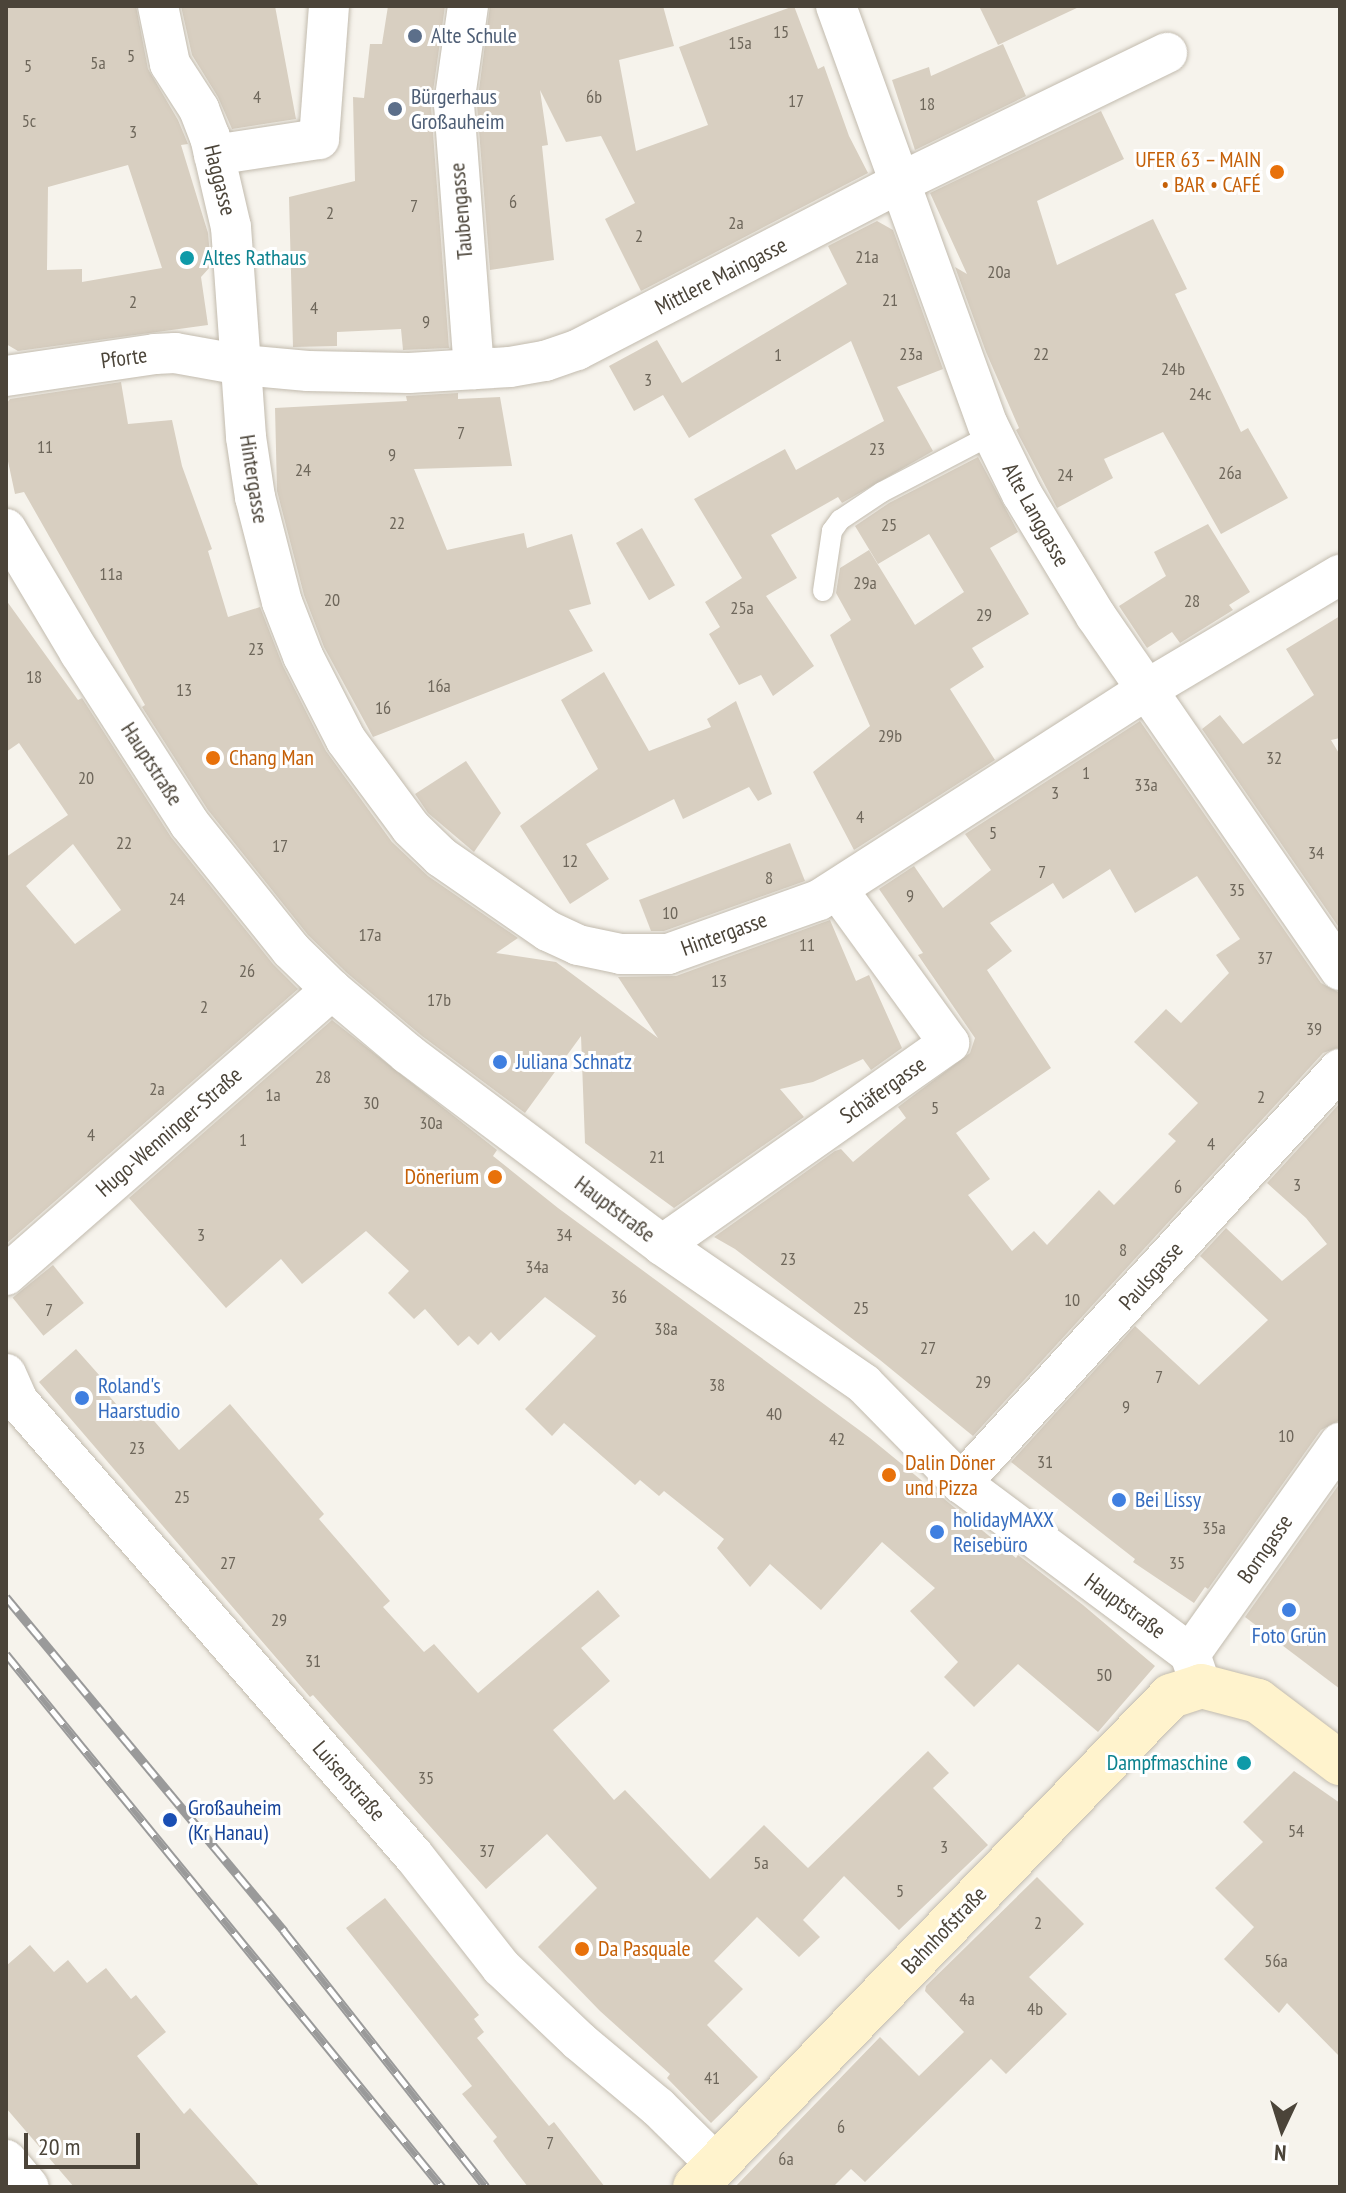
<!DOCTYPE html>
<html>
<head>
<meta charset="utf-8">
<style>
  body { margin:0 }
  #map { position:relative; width:1346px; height:2193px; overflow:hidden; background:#f6f3ec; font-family:"PT Sans Narrow",sans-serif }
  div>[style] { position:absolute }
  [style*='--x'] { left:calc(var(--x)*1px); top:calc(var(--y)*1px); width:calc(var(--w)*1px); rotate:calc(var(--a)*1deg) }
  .building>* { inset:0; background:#d8cfc1; transform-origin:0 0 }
  .roads { filter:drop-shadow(0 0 2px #c2bbae) drop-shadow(0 0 2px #c2bbae) }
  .lane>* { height:20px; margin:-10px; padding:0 10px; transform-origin:10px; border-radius:10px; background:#fff }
  .street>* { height:40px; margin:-20px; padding:0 20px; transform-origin:20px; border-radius:20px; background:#fff }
  .secondary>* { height:44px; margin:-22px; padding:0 22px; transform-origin:22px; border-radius:22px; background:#fff3cd }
  .rail>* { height:9px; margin-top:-4.5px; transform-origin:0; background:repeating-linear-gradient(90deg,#fff 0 18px,#9a9a9a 0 36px); box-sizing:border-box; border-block:2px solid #9a9a9a }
  .dots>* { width:22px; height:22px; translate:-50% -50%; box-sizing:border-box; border:4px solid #fff; border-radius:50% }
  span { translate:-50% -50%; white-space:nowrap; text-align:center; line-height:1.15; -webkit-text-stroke:6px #fff; paint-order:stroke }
  .number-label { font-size:18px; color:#6e675b }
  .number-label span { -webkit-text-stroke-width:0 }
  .service-label { font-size:22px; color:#4e5e75 }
  .left { translate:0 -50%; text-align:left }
  .food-label { font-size:22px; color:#c56008 }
  .right { translate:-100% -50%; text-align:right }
  .street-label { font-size:22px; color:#4b4439 }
  .culture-label { font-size:22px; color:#0d838f }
  .shop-label { font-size:22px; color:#366cbe }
  .transit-label { font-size:22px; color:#164399 }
  .frame { position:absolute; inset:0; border:8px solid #4b4439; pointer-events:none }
  .north { position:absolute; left:1242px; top:2089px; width:80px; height:80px; -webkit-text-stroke:6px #fff; paint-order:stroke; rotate:184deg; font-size:22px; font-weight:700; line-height:32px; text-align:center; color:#4b4439 }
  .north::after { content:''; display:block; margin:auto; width:28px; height:36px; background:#4b4439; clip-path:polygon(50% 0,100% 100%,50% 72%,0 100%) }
  .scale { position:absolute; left:24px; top:2133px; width:116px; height:36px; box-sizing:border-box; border:4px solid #4b4439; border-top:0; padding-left:10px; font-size:24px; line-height:28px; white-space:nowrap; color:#4b4439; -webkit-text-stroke:6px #fff; paint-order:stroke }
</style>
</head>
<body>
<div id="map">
  <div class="building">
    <div style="clip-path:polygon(evenodd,6px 6px,136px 6px,148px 69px,178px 120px,188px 144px,181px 145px,208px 233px,211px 266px,201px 277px,208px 325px,18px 351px,6px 344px,6px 6px,128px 165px,162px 268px,82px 282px,82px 269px,47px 270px,48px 187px,128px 165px)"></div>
    <div style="clip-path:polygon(181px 6px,275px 6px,296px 119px,232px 129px,218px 97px,192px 55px)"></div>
    <div style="clip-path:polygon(388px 6px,445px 6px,431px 106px,449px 348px,403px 350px,401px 329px,337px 332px,337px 346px,293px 347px,289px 197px,355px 181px,353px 97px,364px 98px,370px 44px,382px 44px)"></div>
    <div style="clip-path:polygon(490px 6px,663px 6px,674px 46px,619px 60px,636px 151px,708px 125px,679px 47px,794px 6px,818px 69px,824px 66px,849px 136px,868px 173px,641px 291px,605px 219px,635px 203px,601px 136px,566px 142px,540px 90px,548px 145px,542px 146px,554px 260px,490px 270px,477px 105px)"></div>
    <div style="clip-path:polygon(979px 6px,1081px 6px,998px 45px)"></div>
    <div style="clip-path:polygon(1003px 44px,1026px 96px,915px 150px,892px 80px,929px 67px,931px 76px)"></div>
    <div style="clip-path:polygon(1101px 111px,1124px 159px,1037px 201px,1057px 265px,1153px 219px,1187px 289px,1175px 294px,1241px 432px,1248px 428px,1288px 498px,1221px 534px,1163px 432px,1104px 459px,1113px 478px,1057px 508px,1016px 430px,1019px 428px,986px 352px,955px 267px,967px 274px,930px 193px)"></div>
    <div style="clip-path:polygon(877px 221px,893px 230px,943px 369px,897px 387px,933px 451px,842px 503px,838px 497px,771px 535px,797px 578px,766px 596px,814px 666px,773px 696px,761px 675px,739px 685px,709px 634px,720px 627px,705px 602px,742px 578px,694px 499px,785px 449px,796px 470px,884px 421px,851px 341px,689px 438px,663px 395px,634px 411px,609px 366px,657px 340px,682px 383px,847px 284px,828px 246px)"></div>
    <div style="clip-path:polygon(121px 382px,128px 424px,172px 420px,182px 466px,212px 549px,208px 551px,228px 617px,260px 607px,283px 666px,326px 751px,392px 842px,428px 876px,518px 938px,496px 953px,556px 962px,658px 1038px,618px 977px,676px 976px,830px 920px,856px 981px,869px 975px,902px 1048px,871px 1070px,863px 1059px,813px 1082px,780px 1089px,804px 1117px,674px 1208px,585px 1143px,581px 1036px,525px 1113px,422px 1036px,347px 973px,308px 935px,208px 810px,142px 707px,145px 705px,24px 492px,15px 494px,6px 452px,6px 404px,10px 399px)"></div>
    <div style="clip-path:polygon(458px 393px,458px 399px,500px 397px,512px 466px,414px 469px,447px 550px,524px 533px,527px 548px,572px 534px,591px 604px,569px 610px,593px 651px,373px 737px,324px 647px,304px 595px,277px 491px,275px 408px,407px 401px,406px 396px)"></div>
    <div style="clip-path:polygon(978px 457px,1018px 532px,990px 548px,1029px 614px,972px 648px,984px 667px,950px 689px,995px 760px,854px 850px,813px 772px,870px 726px,830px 635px,851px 620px,836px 593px,840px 568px,869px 550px,915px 625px,964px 592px,929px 534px,878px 564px,855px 526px,889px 503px)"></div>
    <div style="clip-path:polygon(1208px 524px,1250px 592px,1229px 605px,1233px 610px,1180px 643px,1172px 632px,1147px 648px,1119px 606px,1166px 576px,1154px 552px)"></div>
    <div style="left:642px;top:528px;width:66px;height:30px;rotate:60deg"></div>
    <div style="clip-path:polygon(evenodd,6px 600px,78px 700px,82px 698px,171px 837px,273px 964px,298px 989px,6px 1244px,6px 857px,68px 815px,19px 743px,6px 752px,6px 600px,73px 844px,121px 910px,75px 944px,26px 886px,73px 844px)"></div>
    <div style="clip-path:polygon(1340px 616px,1340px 738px,1331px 740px,1340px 755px,1340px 929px,1202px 729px,1220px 715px,1243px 744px,1314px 695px,1286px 649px)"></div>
    <div style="clip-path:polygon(604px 672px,649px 751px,711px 727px,707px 719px,736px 701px,772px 794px,758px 801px,749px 787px,683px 819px,674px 799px,586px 844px,609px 879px,570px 904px,520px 826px,598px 769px,561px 700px)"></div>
    <div style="clip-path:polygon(evenodd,1140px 721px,1321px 983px,1340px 993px,1340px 1047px,1323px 1053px,973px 1436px,880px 1360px,735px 1249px,714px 1237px,835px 1151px,841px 1149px,853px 1162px,906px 1118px,898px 1107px,970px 1053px,975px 1038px,918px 955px,923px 953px,879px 889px,914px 866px,943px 908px,991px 870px,965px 834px,1140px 721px,1110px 869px,1135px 913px,1197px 876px,1240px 939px,1216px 955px,1229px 973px,1181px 1023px,1166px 1009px,1134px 1042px,1198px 1103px,1168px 1134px,1176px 1141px,1114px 1205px,1099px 1190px,1047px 1245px,1034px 1231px,1012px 1251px,968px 1195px,990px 1179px,956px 1133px,1051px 1068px,987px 970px,1012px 951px,990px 923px,1053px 883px,1063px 899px,1110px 869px)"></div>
    <div style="clip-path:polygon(466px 761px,501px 813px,474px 852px,428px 813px,415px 794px)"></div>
    <div style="clip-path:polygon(790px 843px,805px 881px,664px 931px,651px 931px,639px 900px)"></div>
    <div style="clip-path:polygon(332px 1020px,497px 1150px,493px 1156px,558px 1208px,870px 1438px,1016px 1558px,1018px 1555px,1083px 1605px,1155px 1666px,1098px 1732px,1018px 1664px,974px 1707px,944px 1677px,958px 1662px,910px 1611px,935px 1588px,882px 1542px,821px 1610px,770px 1564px,750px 1587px,717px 1548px,724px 1539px,664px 1491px,659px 1496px,640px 1480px,635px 1485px,564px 1423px,552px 1436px,525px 1409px,596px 1336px,545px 1297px,499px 1341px,491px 1332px,478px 1345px,469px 1336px,458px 1346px,425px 1309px,414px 1319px,388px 1293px,409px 1271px,366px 1231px,302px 1284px,281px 1259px,226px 1308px,129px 1198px)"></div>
    <div style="clip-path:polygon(1340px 1103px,1340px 1420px,1321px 1430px,1208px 1589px,1205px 1587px,1194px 1603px,1133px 1562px,1135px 1559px,1011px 1462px,1135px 1326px,1199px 1385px,1268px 1320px,1200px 1256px,1226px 1228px,1282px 1281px,1327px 1244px,1306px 1218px,1267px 1183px)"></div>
    <div style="left:53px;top:1265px;width:49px;height:52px;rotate:51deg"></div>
    <div style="clip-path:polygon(76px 1349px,100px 1376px,104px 1390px,129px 1419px,143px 1408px,179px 1450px,230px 1404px,324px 1514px,319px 1519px,390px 1601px,383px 1607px,424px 1652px,434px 1644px,478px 1693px,598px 1590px,620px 1616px,581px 1648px,610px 1681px,553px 1730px,614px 1800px,625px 1790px,710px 1879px,764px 1825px,808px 1868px,928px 1751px,949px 1773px,933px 1788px,988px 1845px,899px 1930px,844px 1876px,803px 1920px,820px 1937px,799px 1957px,757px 1917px,714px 1961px,743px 1989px,707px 2025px,758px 2077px,711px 2123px,667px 2078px,670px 2074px,600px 2011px,538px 1947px,597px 1888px,547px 1834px,486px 1889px,313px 1695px,310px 1697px,39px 1382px)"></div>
    <div style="clip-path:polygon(1340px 1483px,1340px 1689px,1245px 1617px)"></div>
    <div style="clip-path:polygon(1294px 1771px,1340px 1803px,1340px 2057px,1287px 2003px,1279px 2013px,1224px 1959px,1254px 1927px,1215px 1888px,1263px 1842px,1243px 1822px)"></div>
    <div style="clip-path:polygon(1037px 1877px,1084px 1924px,1029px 1977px,1067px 2014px,1006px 2074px,991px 2059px,865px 2182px,851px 2169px,833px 2187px,735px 2187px,880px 2037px,919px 2076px,964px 2032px,925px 1991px,926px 1986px)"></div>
    <div style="clip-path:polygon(385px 1898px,479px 2015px,474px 2019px,484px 2032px,477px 2038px,549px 2126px,554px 2122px,605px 2187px,528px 2187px,507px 2160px,493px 2141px,497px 2137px,462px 2094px,472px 2086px,346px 1928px)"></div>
    <div style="clip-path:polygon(30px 1945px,54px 1972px,68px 1960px,87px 1983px,106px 1968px,131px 1999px,136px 1995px,166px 2032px,137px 2056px,184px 2114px,190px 2108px,260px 2187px,74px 2187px,6px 2108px,6px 1966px)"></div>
  </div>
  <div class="roads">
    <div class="lane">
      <div style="--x:823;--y:591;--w:61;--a:-81.5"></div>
      <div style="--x:832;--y:531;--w:14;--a:-54"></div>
      <div style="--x:840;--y:520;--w:50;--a:-33.7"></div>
      <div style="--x:882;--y:492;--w:125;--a:-27.6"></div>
    </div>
    <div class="street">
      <div style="--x:158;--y:6;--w:59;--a:78.3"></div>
      <div style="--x:170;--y:64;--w:54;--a:57.2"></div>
      <div style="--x:199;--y:109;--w:30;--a:69"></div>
      <div style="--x:210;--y:137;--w:92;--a:76.9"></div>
      <div style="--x:231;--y:227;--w:211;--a:85.9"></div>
      <div style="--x:246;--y:437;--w:61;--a:81.5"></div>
      <div style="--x:255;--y:497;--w:108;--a:75.6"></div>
      <div style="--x:282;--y:602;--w:58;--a:68.7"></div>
      <div style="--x:303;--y:656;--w:94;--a:62.9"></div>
      <div style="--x:346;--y:740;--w:109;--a:53.5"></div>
      <div style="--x:411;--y:828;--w:42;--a:44"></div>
      <div style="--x:441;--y:857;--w:130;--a:34.7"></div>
      <div style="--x:548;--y:931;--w:33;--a:25"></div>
      <div style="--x:578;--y:945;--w:44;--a:11.8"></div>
      <div style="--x:621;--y:954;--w:47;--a:0"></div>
      <div style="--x:668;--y:954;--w:160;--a:-19.7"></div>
      <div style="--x:819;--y:900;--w:389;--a:-32.7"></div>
      <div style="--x:1146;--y:690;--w:226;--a:-30.7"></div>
      <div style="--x:468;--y:6;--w:99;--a:98.1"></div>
      <div style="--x:454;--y:104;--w:266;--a:85.7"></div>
      <div style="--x:836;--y:6;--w:446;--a:70.1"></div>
      <div style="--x:988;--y:425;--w:77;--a:63.8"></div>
      <div style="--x:1022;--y:494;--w:143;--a:58.8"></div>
      <div style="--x:1096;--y:616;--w:430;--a:55.4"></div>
      <div style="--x:214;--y:155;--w:106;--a:-8.7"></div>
      <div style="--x:319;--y:139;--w:133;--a:-85.7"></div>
      <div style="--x:6;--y:376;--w:151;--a:-8.4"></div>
      <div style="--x:155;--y:354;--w:20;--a:-3"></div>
      <div style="--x:175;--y:353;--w:68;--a:10.2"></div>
      <div style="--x:242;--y:365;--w:66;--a:5.2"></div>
      <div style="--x:308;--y:371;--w:101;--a:1.1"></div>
      <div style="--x:409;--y:373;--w:101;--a:-3.4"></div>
      <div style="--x:510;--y:367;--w:36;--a:-10"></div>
      <div style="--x:545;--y:361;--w:34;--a:-19"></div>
      <div style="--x:577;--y:350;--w:363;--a:-27.4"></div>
      <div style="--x:899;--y:183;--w:298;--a:-25.9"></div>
      <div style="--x:6;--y:529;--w:144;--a:59.2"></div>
      <div style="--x:80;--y:653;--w:202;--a:57.3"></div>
      <div style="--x:189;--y:823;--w:163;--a:51.2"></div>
      <div style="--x:291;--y:950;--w:57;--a:44.3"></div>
      <div style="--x:332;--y:990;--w:99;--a:40.1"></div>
      <div style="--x:408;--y:1054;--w:318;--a:36.9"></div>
      <div style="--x:662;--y:1245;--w:245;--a:34.5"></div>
      <div style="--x:864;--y:1384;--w:139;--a:45.6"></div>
      <div style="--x:961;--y:1483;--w:286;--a:36.7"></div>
      <div style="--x:1190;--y:1654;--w:34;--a:71"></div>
      <div style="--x:662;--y:1245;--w:351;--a:-35.1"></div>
      <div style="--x:949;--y:1043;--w:189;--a:-126"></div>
      <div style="--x:6;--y:1275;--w:433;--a:-41.2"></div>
      <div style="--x:6;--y:1374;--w:30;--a:66"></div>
      <div style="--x:18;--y:1401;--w:603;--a:48.97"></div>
      <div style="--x:414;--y:1856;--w:141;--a:51.9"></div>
      <div style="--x:501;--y:1967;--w:108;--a:43.5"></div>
      <div style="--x:579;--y:2041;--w:103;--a:39.9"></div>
      <div style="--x:658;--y:2107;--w:83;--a:44.5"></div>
      <div style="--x:961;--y:1483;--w:561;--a:-47.53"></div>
      <div style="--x:1190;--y:1654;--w:259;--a:-54.6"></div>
      <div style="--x:6;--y:2160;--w:35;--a:50"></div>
    </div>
    <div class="secondary">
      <div style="--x:695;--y:2187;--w:684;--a:-45.89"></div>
      <div style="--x:1171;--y:1696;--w:32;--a:-18"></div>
      <div style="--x:1201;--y:1686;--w:59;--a:14.7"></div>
      <div style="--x:1258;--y:1701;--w:103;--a:37.1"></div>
    </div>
  </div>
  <div class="rail">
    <div style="--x:6;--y:1597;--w:435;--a:50.2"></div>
    <div style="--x:284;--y:1931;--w:326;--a:51.7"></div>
    <div style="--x:6;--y:1654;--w:689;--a:50.72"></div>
  </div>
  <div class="dots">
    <div style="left:415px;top:36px;background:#5c6f8a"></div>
    <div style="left:395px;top:109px;background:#5c6f8a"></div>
    <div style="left:1277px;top:172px;background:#e8710a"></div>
    <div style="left:187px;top:258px;background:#0f9aa8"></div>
    <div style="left:213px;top:758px;background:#e8710a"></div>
    <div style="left:500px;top:1062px;background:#3f7fe0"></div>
    <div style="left:495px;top:1177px;background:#e8710a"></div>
    <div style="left:82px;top:1398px;background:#3f7fe0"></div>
    <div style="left:889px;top:1475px;background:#e8710a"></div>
    <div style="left:1119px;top:1500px;background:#3f7fe0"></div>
    <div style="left:937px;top:1532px;background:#3f7fe0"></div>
    <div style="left:1289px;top:1610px;background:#3f7fe0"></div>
    <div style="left:1244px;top:1763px;background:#0f9aa8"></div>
    <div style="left:170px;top:1820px;background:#1a4fb4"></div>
    <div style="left:582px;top:1949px;background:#e8710a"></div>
  </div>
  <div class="number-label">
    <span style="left:781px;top:32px">15</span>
    <span style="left:740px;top:43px">15a</span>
    <span style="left:131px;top:56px">5</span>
    <span style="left:98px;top:63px">5a</span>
    <span style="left:28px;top:66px">5</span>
    <span style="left:257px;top:97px">4</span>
    <span style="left:594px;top:97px">6b</span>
    <span style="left:796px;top:101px">17</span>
    <span style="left:927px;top:104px">18</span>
    <span style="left:29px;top:121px">5c</span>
    <span style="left:133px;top:132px">3</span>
    <span style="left:513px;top:202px">6</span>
    <span style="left:414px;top:206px">7</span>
    <span style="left:330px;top:213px">2</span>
    <span style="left:736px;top:223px">2a</span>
    <span style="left:639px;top:236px">2</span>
    <span style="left:867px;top:257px">21a</span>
    <span style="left:999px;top:272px">20a</span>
    <span style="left:890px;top:300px">21</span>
    <span style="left:133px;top:302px">2</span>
    <span style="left:314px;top:308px">4</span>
    <span style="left:426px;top:322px">9</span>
    <span style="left:911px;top:354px">23a</span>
    <span style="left:1041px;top:354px">22</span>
    <span style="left:778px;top:355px">1</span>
    <span style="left:1173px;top:369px">24b</span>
    <span style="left:648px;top:380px">3</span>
    <span style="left:1200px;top:394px">24c</span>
    <span style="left:461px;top:433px">7</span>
    <span style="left:45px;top:447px">11</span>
    <span style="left:877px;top:449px">23</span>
    <span style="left:392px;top:455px">9</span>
    <span style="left:303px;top:470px">24</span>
    <span style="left:1230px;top:473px">26a</span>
    <span style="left:1065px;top:475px">24</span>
    <span style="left:397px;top:523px">22</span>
    <span style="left:889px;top:525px">25</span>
    <span style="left:111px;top:574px">11a</span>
    <span style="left:865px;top:583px">29a</span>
    <span style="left:332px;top:600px">20</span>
    <span style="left:1192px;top:601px">28</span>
    <span style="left:742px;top:608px">25a</span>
    <span style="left:984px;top:615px">29</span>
    <span style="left:256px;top:649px">23</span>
    <span style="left:34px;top:677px">18</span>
    <span style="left:439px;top:686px">16a</span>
    <span style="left:184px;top:690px">13</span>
    <span style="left:383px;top:708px">16</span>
    <span style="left:890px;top:736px">29b</span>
    <span style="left:1274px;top:758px">32</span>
    <span style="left:1086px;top:773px">1</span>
    <span style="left:86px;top:778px">20</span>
    <span style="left:1146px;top:785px">33a</span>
    <span style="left:1055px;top:793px">3</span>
    <span style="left:860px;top:817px">4</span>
    <span style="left:993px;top:833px">5</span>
    <span style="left:124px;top:843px">22</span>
    <span style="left:280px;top:846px">17</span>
    <span style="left:1316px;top:853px">34</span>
    <span style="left:570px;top:861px">12</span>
    <span style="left:1042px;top:872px">7</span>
    <span style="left:769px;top:878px">8</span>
    <span style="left:1237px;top:890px">35</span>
    <span style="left:910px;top:896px">9</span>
    <span style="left:177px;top:899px">24</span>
    <span style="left:670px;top:913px">10</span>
    <span style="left:370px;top:935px">17a</span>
    <span style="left:807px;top:945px">11</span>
    <span style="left:1265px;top:958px">37</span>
    <span style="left:247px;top:971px">26</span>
    <span style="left:719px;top:981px">13</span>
    <span style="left:439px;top:1000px">17b</span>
    <span style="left:204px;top:1007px">2</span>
    <span style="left:1314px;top:1029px">39</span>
    <span style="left:323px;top:1077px">28</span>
    <span style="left:157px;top:1089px">2a</span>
    <span style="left:273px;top:1095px">1a</span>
    <span style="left:1261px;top:1097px">2</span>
    <span style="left:371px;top:1103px">30</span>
    <span style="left:935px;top:1108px">5</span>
    <span style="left:431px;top:1123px">30a</span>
    <span style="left:91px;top:1135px">4</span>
    <span style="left:243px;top:1140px">1</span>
    <span style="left:1211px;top:1144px">4</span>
    <span style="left:657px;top:1157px">21</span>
    <span style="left:1297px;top:1185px">3</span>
    <span style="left:1178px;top:1187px">6</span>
    <span style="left:201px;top:1235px">3</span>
    <span style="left:564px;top:1235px">34</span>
    <span style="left:1123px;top:1250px">8</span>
    <span style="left:788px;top:1259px">23</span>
    <span style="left:537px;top:1267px">34a</span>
    <span style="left:619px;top:1297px">36</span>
    <span style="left:1072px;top:1300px">10</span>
    <span style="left:861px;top:1308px">25</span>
    <span style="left:49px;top:1310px">7</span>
    <span style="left:666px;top:1329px">38a</span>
    <span style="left:928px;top:1348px">27</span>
    <span style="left:1159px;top:1377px">7</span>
    <span style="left:983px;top:1382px">29</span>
    <span style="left:717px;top:1385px">38</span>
    <span style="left:1126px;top:1407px">9</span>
    <span style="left:774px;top:1414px">40</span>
    <span style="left:1286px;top:1436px">10</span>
    <span style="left:837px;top:1439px">42</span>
    <span style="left:137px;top:1448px">23</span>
    <span style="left:1045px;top:1462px">31</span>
    <span style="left:182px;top:1497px">25</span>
    <span style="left:1214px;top:1528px">35a</span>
    <span style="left:228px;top:1563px">27</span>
    <span style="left:1177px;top:1563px">35</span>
    <span style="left:279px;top:1620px">29</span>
    <span style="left:313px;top:1661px">31</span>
    <span style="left:1104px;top:1675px">50</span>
    <span style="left:426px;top:1778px">35</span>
    <span style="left:1296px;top:1831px">54</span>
    <span style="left:944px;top:1847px">3</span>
    <span style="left:487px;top:1851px">37</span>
    <span style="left:761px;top:1863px">5a</span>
    <span style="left:900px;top:1891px">5</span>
    <span style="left:1038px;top:1923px">2</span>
    <span style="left:1276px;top:1961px">56a</span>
    <span style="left:967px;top:1999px">4a</span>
    <span style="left:1035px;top:2009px">4b</span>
    <span style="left:712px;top:2078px">41</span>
    <span style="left:841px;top:2127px">6</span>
    <span style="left:550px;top:2143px">7</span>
    <span style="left:786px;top:2159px">6a</span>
  </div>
  <div class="service-label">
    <span class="left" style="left:431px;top:36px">Alte Schule</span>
    <span class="left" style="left:411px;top:109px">Bürgerhaus<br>Großauheim</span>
  </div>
  <div class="food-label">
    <span class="right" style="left:1261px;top:172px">UFER 63 – MAIN<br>• BAR • CAFÉ</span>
    <span class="left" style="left:229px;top:758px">Chang Man</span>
    <span class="right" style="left:479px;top:1177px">Dönerium</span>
    <span class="left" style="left:905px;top:1475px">Dalin Döner<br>und Pizza</span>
    <span class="left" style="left:598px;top:1949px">Da Pasquale</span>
  </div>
  <div class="street-label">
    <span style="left:220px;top:180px;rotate:76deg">Haggasse</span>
    <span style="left:461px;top:211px;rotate:-95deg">Taubengasse</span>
    <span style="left:721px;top:276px;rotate:-27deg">Mittlere Maingasse</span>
    <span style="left:124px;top:358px;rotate:-8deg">Pforte</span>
    <span style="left:254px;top:479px;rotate:81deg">Hintergasse</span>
    <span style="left:1036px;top:515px;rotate:61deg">Alte Langgasse</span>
    <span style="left:152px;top:764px;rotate:57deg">Hauptstraße</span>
    <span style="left:724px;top:934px;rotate:-20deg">Hintergasse</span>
    <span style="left:883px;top:1090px;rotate:-35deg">Schäfergasse</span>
    <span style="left:169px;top:1132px;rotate:-41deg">Hugo-Wenninger-Straße</span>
    <span style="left:615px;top:1209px;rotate:37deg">Hauptstraße</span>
    <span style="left:1151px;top:1276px;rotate:-48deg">Paulsgasse</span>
    <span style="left:1265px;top:1549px;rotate:-55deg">Borngasse</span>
    <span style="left:1125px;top:1606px;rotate:36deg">Hauptstraße</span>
    <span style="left:349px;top:1781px;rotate:49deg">Luisenstraße</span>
    <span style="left:944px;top:1930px;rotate:-46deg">Bahnhofstraße</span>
  </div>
  <div class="culture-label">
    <span class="left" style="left:203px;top:258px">Altes Rathaus</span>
    <span class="right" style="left:1228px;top:1763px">Dampfmaschine</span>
  </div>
  <div class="shop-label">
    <span class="left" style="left:516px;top:1062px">Juliana Schnatz</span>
    <span class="left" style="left:98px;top:1398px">Roland's<br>Haarstudio</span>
    <span class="left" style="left:1135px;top:1500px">Bei Lissy</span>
    <span class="left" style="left:953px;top:1532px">holidayMAXX<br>Reisebüro</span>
    <span style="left:1289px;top:1636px">Foto Grün</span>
  </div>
  <div class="transit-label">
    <span class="left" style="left:188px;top:1820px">Großauheim<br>(Kr Hanau)</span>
  </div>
  <div class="frame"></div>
  <div class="north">N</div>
  <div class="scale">20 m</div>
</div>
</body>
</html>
